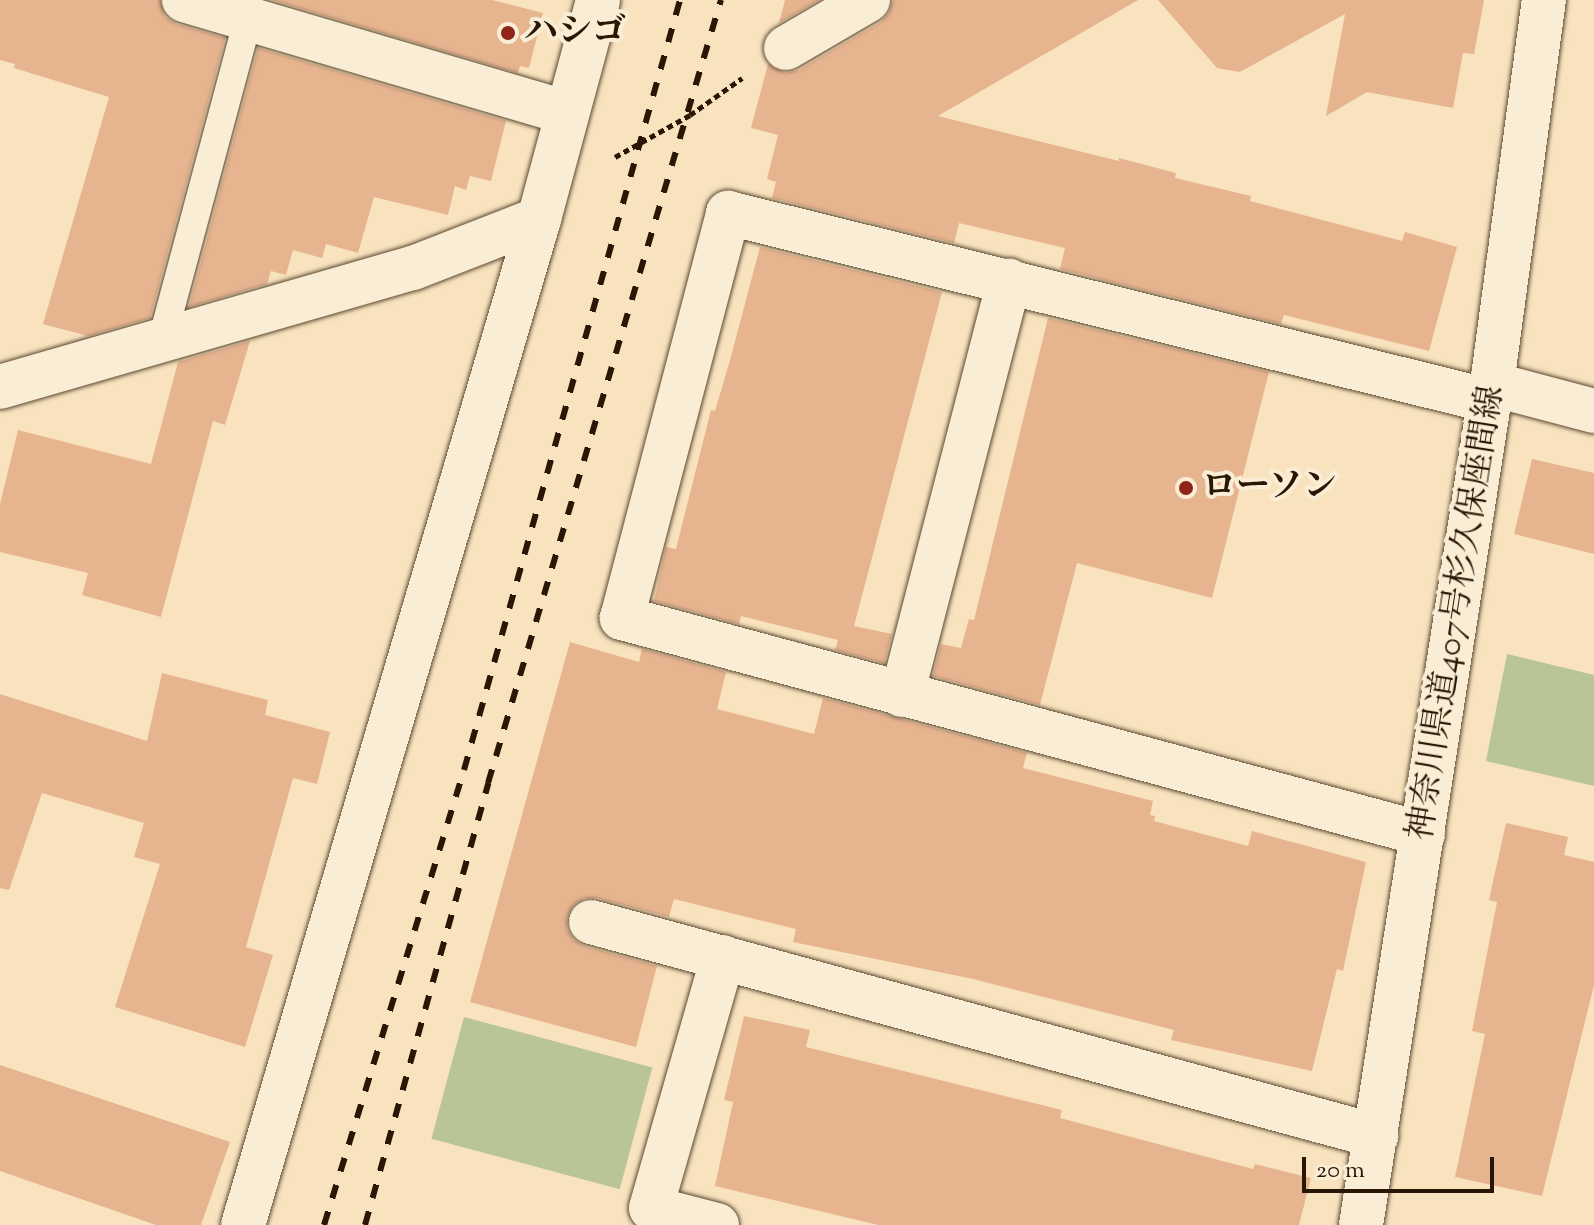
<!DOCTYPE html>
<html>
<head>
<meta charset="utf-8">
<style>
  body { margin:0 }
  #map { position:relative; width:1594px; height:1225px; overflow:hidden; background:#f8e3be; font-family:"Sorts Mill Goudy","Noto Serif JP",serif }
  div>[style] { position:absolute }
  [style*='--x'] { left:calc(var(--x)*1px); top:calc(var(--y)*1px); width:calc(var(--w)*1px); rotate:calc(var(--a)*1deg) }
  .green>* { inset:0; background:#b9c595; transform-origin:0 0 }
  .building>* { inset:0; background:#e7b490 }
  .path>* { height:5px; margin-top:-2.5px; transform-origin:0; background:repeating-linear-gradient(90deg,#2a1604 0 6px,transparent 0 10px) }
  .roads { filter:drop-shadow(0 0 2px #5e4932) drop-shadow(0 0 2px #5e4932) }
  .service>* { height:28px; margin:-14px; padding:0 14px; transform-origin:14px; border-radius:14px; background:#faedd5 }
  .minor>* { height:44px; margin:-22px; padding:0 22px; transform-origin:22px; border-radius:22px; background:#faedd5 }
  .secondary>* { height:44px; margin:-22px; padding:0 22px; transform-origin:22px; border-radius:22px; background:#faedd5 }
  .rail>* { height:6px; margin-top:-3px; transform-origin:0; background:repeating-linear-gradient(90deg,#2a1604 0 14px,transparent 0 28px) }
  .dots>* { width:22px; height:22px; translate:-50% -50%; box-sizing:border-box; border:4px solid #faedd5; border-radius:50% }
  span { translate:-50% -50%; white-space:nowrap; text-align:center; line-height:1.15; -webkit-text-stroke:8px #faedd5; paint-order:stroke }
  .poi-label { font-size:34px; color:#2a1604; font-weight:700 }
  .left { translate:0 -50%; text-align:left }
  .street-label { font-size:34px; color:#2a1604 }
  .scale { position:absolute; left:1302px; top:1157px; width:192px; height:36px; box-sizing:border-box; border:4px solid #2a1604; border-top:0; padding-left:10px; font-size:24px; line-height:28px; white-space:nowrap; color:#2a1604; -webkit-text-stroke:6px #faedd5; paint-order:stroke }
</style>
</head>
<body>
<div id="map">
  <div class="green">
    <div style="clip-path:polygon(1507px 654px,1594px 675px,1594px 786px,1486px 761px)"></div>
    <div style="left:464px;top:1017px;width:195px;height:126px;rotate:15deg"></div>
  </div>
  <div class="building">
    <div style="clip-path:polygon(0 0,160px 0,165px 17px,176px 24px,225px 38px,150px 318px,88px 336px,43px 324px,109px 97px,14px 68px,15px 64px,0 60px)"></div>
    <div style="clip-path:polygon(272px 0,492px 0,543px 13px,529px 68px,520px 66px,518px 73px)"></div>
    <div style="clip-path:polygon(785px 0,819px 0,779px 23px)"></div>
    <div style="clip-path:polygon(893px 0,1138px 0,938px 116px,1119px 161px,1119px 158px,1176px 173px,1175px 178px,1251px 196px,1250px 201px,1402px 241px,1405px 232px,1457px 247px,1429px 351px,1284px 315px,1281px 324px,1060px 269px,1065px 248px,959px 223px,954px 243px,772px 198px,776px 182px,767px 179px,778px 135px,751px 128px,768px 64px,785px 73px,799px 70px,881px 22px,889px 13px)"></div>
    <div style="clip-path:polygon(1158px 0,1484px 0,1474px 54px,1463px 53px,1453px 108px,1367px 92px,1326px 116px,1345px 14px,1240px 72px,1217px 68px)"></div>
    <div style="clip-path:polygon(258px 48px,506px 121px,491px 181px,470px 176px,466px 190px,455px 186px,448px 215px,374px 197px,358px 253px,326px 244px,322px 258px,293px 250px,286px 275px,271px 271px,267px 284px,189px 307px)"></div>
    <div style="clip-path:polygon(760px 247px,942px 292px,854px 626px,892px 634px,884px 663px,835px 650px,838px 640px,741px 616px,739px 624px,654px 601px,666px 547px,676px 549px,711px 410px,715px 411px,730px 360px)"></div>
    <div style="clip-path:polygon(1048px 318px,1269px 372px,1212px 598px,1077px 563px,1040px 705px,933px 676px,941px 644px,961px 648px,969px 619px,974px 620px)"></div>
    <div style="clip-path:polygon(250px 341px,225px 425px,213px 421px,161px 617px,82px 595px,88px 573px,0 552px,0 504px,18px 430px,151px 464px,178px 362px)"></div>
    <div style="clip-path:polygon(1532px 459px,1594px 473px,1594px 554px,1514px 534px)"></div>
    <div style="clip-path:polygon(570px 642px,639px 662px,642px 649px,726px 672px,717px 709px,814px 734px,823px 698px,1027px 753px,1023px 768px,1153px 801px,1150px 815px,1155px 816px,1154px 821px,1248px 846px,1252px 831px,1366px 862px,1343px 971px,1337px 969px,1312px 1071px,1171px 1040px,1174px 1030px,973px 979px,793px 942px,796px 929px,674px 899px,669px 917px,597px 898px,584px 898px,574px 904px,567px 916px,567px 929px,574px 940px,584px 946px,657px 966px,636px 1047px,470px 1002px)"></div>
    <div style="clip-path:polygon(162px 673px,268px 700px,265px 715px,330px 732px,317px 784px,293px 778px,246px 947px,273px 955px,245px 1047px,115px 1007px,160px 864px,134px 857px,144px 823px,42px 793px,9px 890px,0 888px,0 694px,147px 741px)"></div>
    <div style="clip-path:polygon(1506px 823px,1568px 837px,1564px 855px,1594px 862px,1594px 985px,1542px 1196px,1455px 1177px,1485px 1034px,1472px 1031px,1497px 902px,1489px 900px)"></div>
    <div style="clip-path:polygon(744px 1016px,810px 1030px,806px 1047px,1062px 1110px,1060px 1118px,1188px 1152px,1253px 1169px,1255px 1164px,1311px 1178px,1299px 1225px,878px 1225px,715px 1186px,733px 1102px,724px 1100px)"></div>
    <div style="clip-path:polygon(0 1065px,230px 1142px,201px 1225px,156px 1225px,0 1171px)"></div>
  </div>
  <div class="path">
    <div style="--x:615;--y:157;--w:86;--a:-29.2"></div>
    <div style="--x:690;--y:115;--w:64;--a:-35.4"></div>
  </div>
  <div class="roads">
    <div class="service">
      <div style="--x:162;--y:340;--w:332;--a:-75"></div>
    </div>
    <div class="minor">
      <div style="--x:184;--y:0;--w:399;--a:16.4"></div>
      <div style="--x:786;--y:48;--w:95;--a:-30.3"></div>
      <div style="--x:1492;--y:384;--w:106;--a:14.8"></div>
      <div style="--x:0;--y:387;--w:430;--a:-16.1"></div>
      <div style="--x:413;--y:268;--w:135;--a:-21.3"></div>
      <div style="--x:902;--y:695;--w:428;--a:-75.5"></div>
      <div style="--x:1423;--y:834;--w:830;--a:-164.91"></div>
      <div style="--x:622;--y:618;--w:419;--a:-75.3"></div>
      <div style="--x:728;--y:213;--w:785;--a:13.86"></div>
      <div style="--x:591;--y:922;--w:814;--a:15.25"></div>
      <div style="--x:243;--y:1225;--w:1049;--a:-73.6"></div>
      <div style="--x:539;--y:219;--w:227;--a:-74.9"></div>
      <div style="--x:717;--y:1225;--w:68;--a:-165.6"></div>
      <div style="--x:651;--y:1208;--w:261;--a:-74"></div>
    </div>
    <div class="secondary">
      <div style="--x:1361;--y:1225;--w:851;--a:-81.15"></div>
      <div style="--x:1492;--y:384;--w:388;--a:-82.3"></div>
    </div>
  </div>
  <div class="rail">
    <div style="--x:324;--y:1225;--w:476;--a:-72.9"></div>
    <div style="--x:464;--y:770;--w:800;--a:-74.33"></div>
    <div style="--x:365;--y:1225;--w:459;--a:-74.4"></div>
    <div style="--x:488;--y:783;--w:817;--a:-73.43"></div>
  </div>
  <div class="dots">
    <div style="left:508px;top:33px;background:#8f2418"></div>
    <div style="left:1186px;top:488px;background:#8f2418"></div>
  </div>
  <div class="poi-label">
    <span class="left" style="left:524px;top:33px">ハシゴ</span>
    <span class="left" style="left:1202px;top:488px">ローソン</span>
  </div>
  <div class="street-label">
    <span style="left:1457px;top:613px;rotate:-81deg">神奈川県道407号杉久保座間線</span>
  </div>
  <div class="scale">20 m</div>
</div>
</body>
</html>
